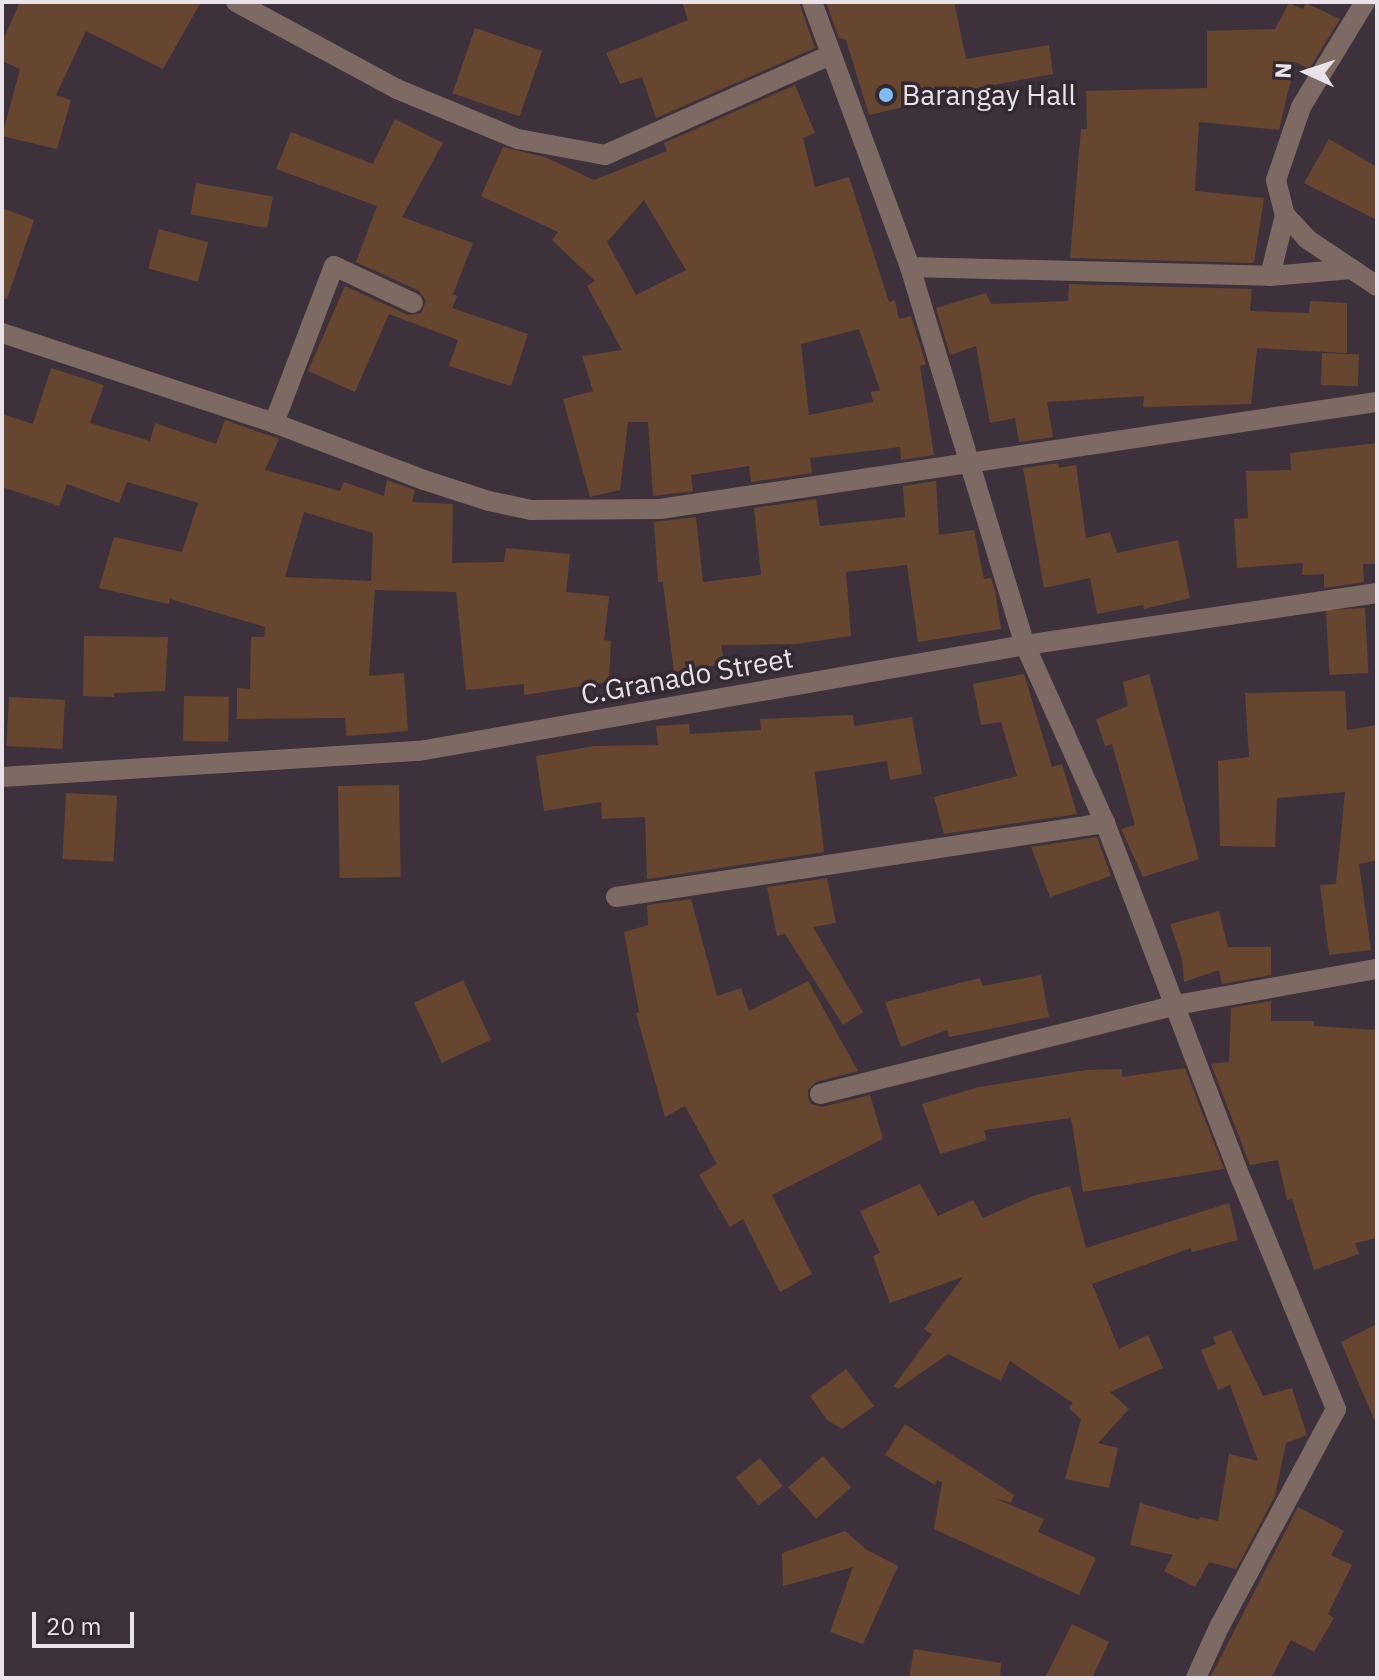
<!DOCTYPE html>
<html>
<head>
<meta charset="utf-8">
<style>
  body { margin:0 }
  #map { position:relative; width:1379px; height:1680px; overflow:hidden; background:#3d323c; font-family:"IBM Plex Sans",sans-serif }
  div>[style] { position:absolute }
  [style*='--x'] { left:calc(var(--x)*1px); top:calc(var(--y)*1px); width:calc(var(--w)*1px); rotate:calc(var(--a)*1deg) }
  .building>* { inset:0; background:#67462f; transform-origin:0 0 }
  .minor>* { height:20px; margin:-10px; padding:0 10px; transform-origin:10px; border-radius:10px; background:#7d6b63 }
  .dots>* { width:22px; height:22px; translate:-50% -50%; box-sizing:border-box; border:4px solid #322932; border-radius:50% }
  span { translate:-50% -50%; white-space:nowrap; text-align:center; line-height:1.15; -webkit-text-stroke:7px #322932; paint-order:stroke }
  .poi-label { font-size:28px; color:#e9e2e8 }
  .left { translate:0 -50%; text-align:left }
  .street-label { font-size:28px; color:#e9e2e8 }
  .frame { position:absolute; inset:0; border:4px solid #e9e2e8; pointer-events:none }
  .north { position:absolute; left:1267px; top:32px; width:80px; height:80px; -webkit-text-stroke:6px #322932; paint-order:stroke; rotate:273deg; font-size:22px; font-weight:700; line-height:32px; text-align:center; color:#e9e2e8 }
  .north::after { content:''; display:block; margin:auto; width:28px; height:36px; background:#e9e2e8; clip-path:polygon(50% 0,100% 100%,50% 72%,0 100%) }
  .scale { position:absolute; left:32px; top:1612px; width:102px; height:36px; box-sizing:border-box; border:4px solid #e9e2e8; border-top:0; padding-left:10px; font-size:24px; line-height:28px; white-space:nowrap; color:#e9e2e8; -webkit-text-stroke:6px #322932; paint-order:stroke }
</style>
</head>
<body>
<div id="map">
  <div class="building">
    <div style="clip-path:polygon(20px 2px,201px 2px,163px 69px,86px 31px,56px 95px,71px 100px,57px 149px,2px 136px,20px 69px,2px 61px,2px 42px)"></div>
    <div style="clip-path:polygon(682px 2px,799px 2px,815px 48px,656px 118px,642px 77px,620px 84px,606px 53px,688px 20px)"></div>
    <div style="clip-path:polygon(826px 2px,954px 2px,966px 59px,1049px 45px,1053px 74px,911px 100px,912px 105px,869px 115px,846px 40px,839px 38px)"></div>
    <div style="clip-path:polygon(1289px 3px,1303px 9px,1306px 3px,1340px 19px,1309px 69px,1295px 62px,1279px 130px,1199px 122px,1195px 191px,1264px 198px,1254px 263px,1070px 258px,1081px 129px,1087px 129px,1086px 91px,1207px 88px,1207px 31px,1275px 29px)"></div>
    <div style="left:475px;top:28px;width:71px;height:69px;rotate:19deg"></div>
    <div style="clip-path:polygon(evenodd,795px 85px,815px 133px,803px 138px,815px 187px,849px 177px,889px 302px,895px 300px,899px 319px,911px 316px,926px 364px,920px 366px,934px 455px,901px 460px,900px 447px,810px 458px,812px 473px,751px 482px,749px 466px,691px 475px,693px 491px,653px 496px,648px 422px,628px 422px,620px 490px,590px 497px,563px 399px,593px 391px,582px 356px,622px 350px,587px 286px,595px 281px,552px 240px,558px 232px,481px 196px,503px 147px,545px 157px,594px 180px,667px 151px,664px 143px,795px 85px,644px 200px,686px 270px,636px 295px,607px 242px,644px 200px,795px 85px,859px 329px,880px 390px,871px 392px,873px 402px,809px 415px,801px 344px,859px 329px)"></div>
    <div style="clip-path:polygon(395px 119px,443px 143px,402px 217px,473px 243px,453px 294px,457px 296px,452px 308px,528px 334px,511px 386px,449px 366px,458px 340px,389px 314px,355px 392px,308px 371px,345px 286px,408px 315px,421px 313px,426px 301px,419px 291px,356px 262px,377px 206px,276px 169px,291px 132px,373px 164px)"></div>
    <div style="clip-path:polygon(1329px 139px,1377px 167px,1377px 220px,1304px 183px)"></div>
    <div style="left:196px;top:183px;width:78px;height:32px;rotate:10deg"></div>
    <div style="clip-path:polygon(2px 208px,34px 220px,7px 299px,2px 298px)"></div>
    <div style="left:159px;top:229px;width:51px;height:41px;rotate:15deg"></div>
    <div style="clip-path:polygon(1069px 284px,1252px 289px,1250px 311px,1309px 313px,1310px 301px,1347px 303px,1347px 353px,1257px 348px,1251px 404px,1143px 407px,1144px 396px,1047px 402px,1053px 437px,1019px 442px,1015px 418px,990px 423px,976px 346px,950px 355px,936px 308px,986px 293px,991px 304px,1068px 301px)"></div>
    <div style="left:1322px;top:353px;width:37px;height:32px;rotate:2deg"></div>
    <div style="clip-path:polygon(evenodd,51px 368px,104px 385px,90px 423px,150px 441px,155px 423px,216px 444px,225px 420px,279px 439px,265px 470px,340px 491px,344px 482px,384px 496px,387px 480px,415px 490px,412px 502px,453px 504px,452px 563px,504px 562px,506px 548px,570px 554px,566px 592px,609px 596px,604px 640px,611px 641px,609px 682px,524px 695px,524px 684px,466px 690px,456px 592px,375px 590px,369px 676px,404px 673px,408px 731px,346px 736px,345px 718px,237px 719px,237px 688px,250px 689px,251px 637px,264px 637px,265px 627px,170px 599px,169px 604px,99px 588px,114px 537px,182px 552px,198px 503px,127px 482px,119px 503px,67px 484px,59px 506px,2px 487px,2px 414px,33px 424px,51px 368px,304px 512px,373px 533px,371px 581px,285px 577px,304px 512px)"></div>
    <div style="clip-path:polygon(1377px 443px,1377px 564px,1363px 564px,1364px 582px,1324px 588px,1324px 574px,1302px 575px,1303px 563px,1237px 568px,1234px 519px,1248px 518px,1246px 471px,1291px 470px,1290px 453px)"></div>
    <div style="clip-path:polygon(1058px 463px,1059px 468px,1076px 465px,1086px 538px,1110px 532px,1117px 553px,1178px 540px,1190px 598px,1144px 609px,1143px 605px,1097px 614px,1090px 578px,1044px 588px,1023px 468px)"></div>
    <div style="clip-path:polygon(936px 481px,939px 535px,974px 530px,984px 579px,991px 578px,995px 591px,1001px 629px,918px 642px,907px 565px,846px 572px,851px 636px,797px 644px,721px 645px,725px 664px,674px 672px,663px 582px,658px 582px,654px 522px,696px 517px,703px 582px,761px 575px,754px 508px,816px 499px,820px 526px,905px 517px,903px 486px)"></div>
    <div style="left:1365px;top:608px;width:65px;height:39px;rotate:87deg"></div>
    <div style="clip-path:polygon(84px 636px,168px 637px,165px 691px,114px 693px,114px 697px,83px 696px)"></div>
    <div style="clip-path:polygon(1024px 674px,1052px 767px,1062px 764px,1077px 814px,944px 834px,934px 797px,1017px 776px,1001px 722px,981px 725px,973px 684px)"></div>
    <div style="clip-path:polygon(1149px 674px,1199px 859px,1143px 877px,1121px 829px,1135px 825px,1112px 744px,1105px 746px,1096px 719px,1128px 706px,1123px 682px)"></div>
    <div style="clip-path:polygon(1345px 691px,1347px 730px,1377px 725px,1377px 860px,1359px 864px,1371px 950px,1329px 955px,1320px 885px,1336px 884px,1345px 792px,1277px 798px,1275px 847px,1220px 846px,1218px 761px,1249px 757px,1245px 693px)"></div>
    <div style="left:184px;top:696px;width:45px;height:45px;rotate:1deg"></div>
    <div style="left:9px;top:697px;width:56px;height:49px;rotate:3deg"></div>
    <div style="clip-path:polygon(853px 715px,854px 726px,912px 717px,922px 774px,890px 780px,887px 761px,815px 772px,824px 852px,647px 879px,645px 817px,602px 819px,601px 802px,544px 811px,536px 756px,594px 746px,658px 745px,656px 726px,689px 724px,690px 734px,761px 730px,760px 719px)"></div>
    <div style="left:399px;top:785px;width:92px;height:61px;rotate:89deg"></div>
    <div style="left:66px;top:793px;width:51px;height:66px;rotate:3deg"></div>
    <div style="clip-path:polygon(1097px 837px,1111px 876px,1050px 897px,1031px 847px)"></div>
    <div style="clip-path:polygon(827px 878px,836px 923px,813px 927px,863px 1012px,843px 1025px,785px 934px,777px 936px,767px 887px)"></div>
    <div style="clip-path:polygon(691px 899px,717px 996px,741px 988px,749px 1011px,808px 981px,858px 1071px,816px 1082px,808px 1090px,808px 1098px,811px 1104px,822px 1107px,870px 1095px,883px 1139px,772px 1195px,812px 1274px,780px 1292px,743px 1219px,730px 1227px,699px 1175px,717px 1164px,685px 1106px,665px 1117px,636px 1013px,639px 1012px,624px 932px,648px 925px,647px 905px)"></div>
    <div style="clip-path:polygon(1219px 911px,1228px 947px,1271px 947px,1271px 975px,1222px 984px,1219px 970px,1184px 982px,1182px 959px,1170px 924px)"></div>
    <div style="clip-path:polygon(1041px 975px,1049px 1017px,949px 1037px,947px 1030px,901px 1047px,885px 1002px,980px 978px,983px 986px)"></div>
    <div style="left:463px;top:980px;width:66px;height:54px;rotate:65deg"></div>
    <div style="clip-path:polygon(1271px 1001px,1271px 1021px,1314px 1021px,1314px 1026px,1377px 1030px,1377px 1238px,1355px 1243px,1359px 1254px,1314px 1270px,1292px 1199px,1287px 1200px,1278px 1160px,1250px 1165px,1211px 1064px,1229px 1062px,1231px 1008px)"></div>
    <div style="clip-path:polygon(1185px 1068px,1224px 1169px,1083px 1192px,1071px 1118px,984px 1130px,987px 1140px,940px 1154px,922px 1104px,979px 1087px,1086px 1070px,1122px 1069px,1122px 1077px)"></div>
    <div style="clip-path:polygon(920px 1184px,938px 1216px,973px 1200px,983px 1218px,1033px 1196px,1070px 1186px,1086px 1248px,1229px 1203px,1238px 1240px,1192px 1252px,1191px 1248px,1092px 1284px,1119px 1349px,1148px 1335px,1163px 1368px,1110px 1392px,1129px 1409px,1098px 1443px,1118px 1448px,1109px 1488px,1065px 1479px,1081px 1419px,1069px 1408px,1073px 1403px,1010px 1361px,1001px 1381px,948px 1354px,898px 1389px,894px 1386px,932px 1334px,924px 1329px,963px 1277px,890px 1303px,873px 1256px,880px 1253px,860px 1211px)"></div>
    <div style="clip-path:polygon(1377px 1324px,1377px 1426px,1341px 1342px)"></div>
    <div style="clip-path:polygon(1231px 1330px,1263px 1396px,1292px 1388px,1307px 1435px,1286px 1443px,1275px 1496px,1236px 1569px,1209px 1562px,1195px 1587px,1164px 1571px,1173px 1555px,1130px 1545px,1140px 1503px,1199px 1520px,1200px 1517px,1218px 1521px,1229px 1454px,1258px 1461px,1230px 1385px,1218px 1390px,1201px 1350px,1216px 1344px,1213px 1337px)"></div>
    <div style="clip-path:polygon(846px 1369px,874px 1406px,842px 1429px,827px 1420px,810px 1396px)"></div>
    <div style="clip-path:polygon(905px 1424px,1014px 1495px,1011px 1503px,994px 1498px,1044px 1519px,1038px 1532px,1096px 1558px,1079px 1595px,934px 1529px,942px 1482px,937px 1480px,935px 1485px,885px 1455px)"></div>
    <div style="left:823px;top:1456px;width:42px;height:47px;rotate:48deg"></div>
    <div style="left:760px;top:1458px;width:36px;height:31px;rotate:51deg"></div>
    <div style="clip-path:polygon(1298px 1507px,1344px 1531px,1331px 1555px,1352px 1565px,1328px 1614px,1334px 1618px,1314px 1652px,1291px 1640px,1271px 1678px,1210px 1678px)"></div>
    <div style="clip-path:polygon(845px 1531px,867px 1550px,898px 1566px,863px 1644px,830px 1632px,853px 1567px,783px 1586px,782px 1553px)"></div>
    <div style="clip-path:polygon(1072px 1624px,1109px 1642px,1092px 1678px,1045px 1678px)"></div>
    <div style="clip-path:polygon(914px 1649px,1001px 1663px,1000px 1678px,909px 1678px)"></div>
  </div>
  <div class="minor">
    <div style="--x:236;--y:2;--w:183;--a:28.4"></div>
    <div style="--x:397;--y:89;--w:131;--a:22.5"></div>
    <div style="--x:518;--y:139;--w:88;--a:10.4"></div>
    <div style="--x:605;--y:155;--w:247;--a:-23.9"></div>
    <div style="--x:812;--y:2;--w:283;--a:69.7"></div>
    <div style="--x:910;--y:267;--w:395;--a:73.1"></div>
    <div style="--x:1025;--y:645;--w:195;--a:65.8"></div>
    <div style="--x:1105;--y:823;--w:383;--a:69.1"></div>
    <div style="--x:1242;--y:1181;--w:247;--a:67.6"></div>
    <div style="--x:1336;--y:1409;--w:245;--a:118.2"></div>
    <div style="--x:1220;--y:1625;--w:58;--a:114.4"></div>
    <div style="--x:1365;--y:2;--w:123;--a:121.4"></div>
    <div style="--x:1301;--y:107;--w:77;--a:108.9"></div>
    <div style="--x:1276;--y:180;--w:36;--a:76"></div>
    <div style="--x:1285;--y:215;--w:33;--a:47"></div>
    <div style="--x:1307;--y:239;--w:84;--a:33.9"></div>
    <div style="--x:910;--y:267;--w:360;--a:1.4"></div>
    <div style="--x:1270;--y:276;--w:82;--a:-4.9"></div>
    <div style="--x:1270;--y:276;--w:63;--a:-76.2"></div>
    <div style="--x:2;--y:333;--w:287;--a:18.3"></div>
    <div style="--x:274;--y:423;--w:160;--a:20.8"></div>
    <div style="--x:424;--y:480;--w:68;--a:17.9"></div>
    <div style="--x:489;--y:501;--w:43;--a:12.1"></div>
    <div style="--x:531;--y:510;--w:129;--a:-0.4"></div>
    <div style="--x:660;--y:509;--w:725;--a:-8.49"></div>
    <div style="--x:274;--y:423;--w:168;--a:-69.1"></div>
    <div style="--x:334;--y:266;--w:87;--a:25.1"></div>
    <div style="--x:2;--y:777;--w:418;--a:-3.6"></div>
    <div style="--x:419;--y:751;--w:615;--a:-9.92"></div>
    <div style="--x:1025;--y:645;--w:356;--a:-8.4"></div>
    <div style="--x:616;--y:897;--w:495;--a:-8.6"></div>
    <div style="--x:820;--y:1094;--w:367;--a:-14"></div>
    <div style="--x:1176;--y:1005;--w:204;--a:-10.2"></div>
  </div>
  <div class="dots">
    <div style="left:886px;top:95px;background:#7ebdf9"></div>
  </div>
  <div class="poi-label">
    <span class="left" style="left:902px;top:95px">Barangay Hall</span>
  </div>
  <div class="street-label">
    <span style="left:687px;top:676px;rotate:-10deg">C.Granado Street</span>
  </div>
  <div class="frame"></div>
  <div class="north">N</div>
  <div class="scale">20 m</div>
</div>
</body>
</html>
